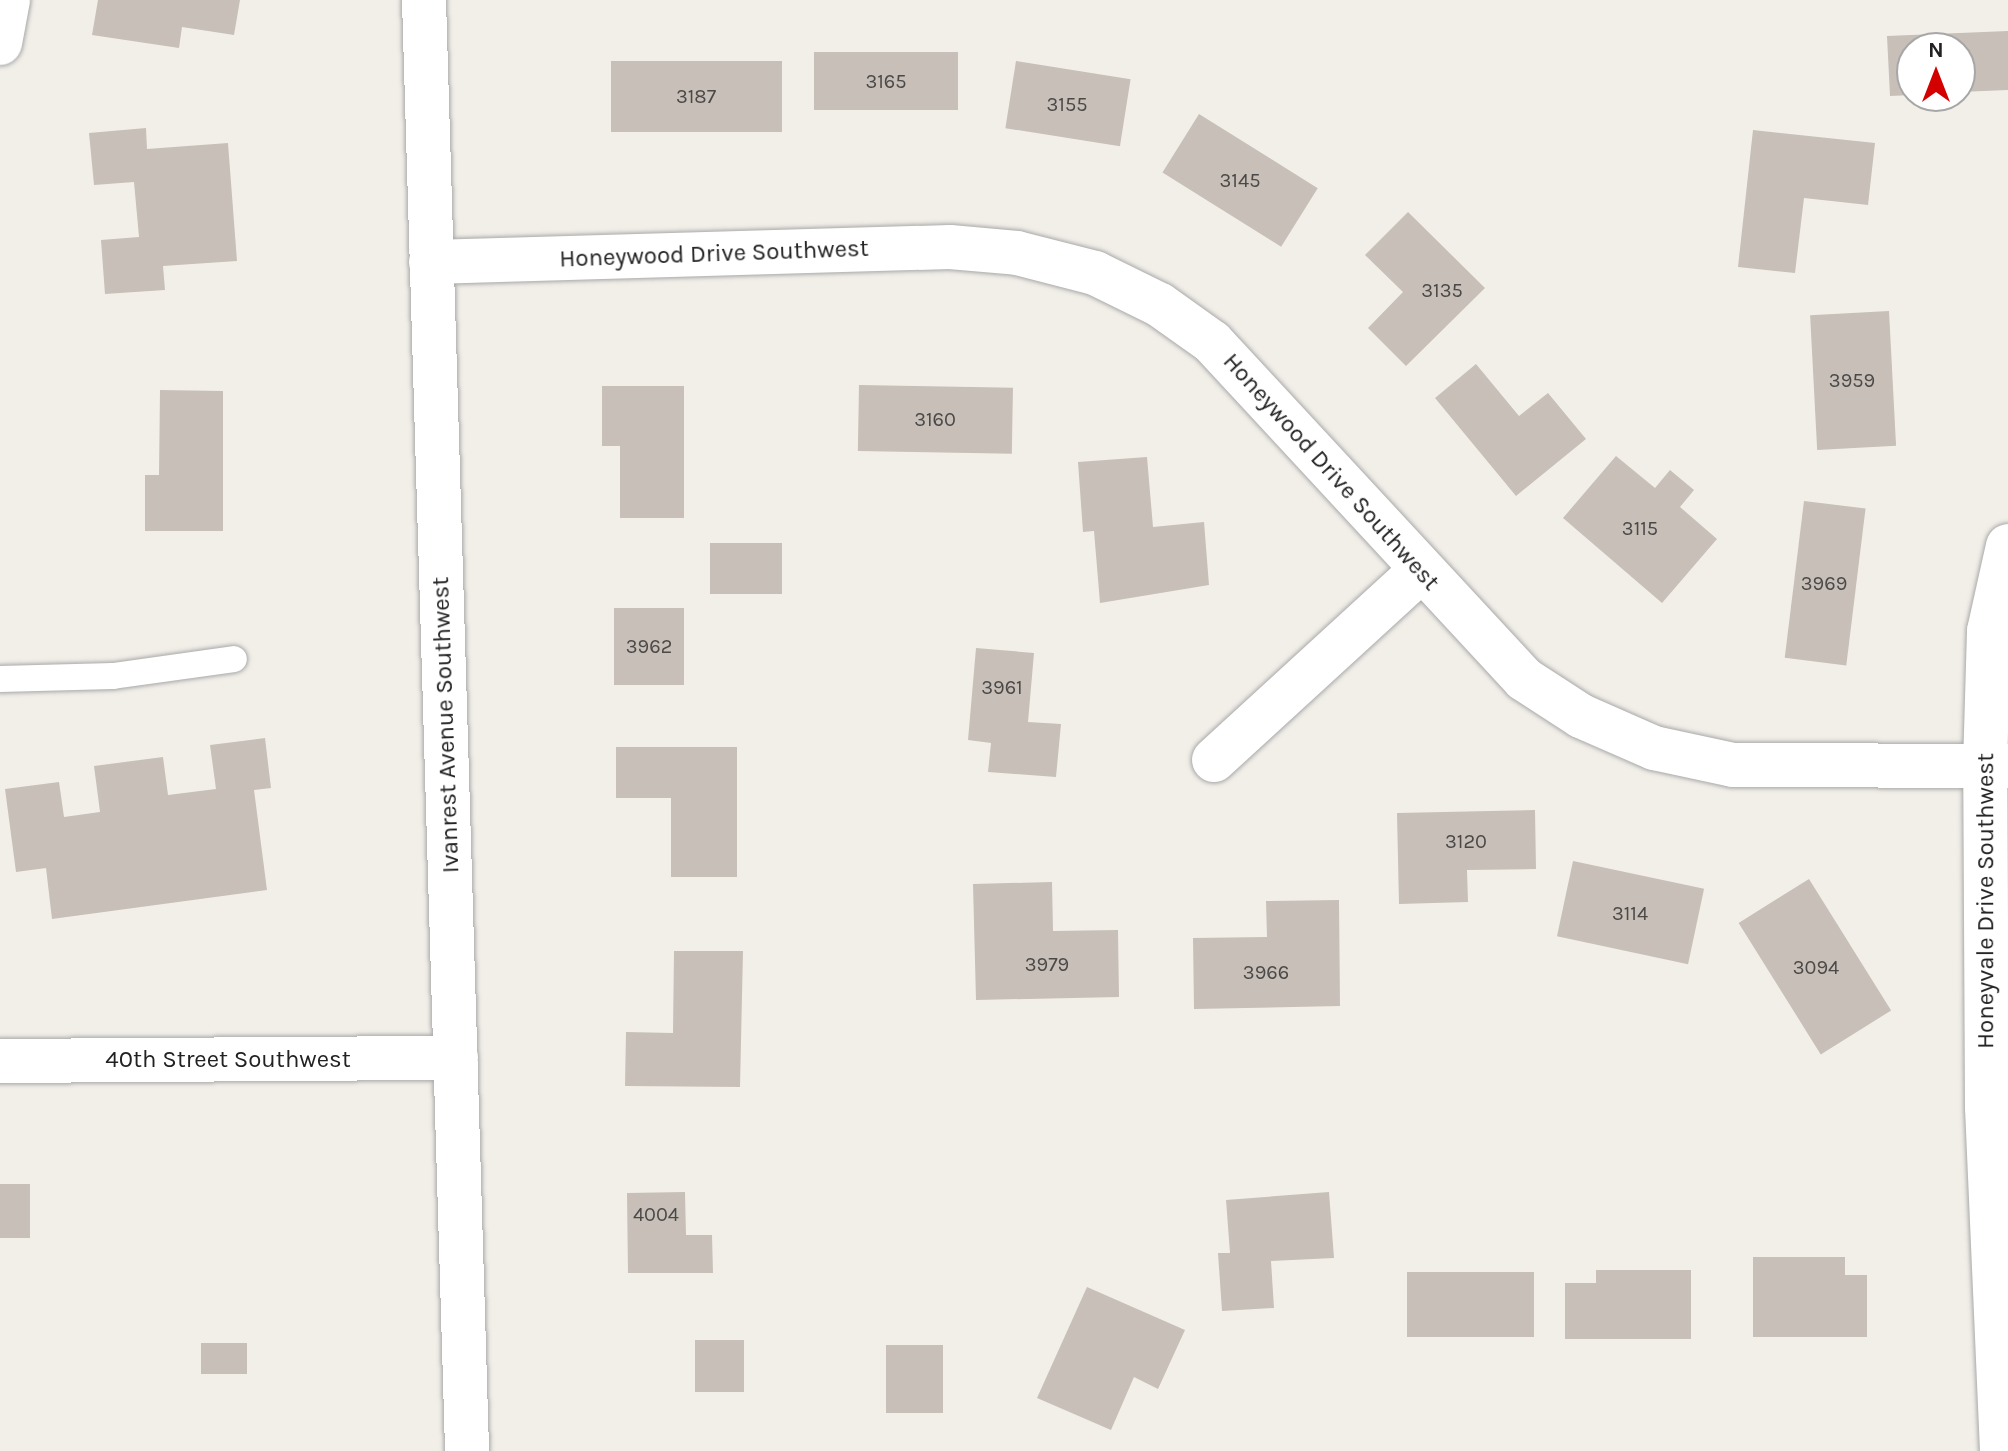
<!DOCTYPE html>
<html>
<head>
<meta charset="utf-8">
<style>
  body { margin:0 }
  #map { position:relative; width:2008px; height:1451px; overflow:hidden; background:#f2efe9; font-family:Karla,sans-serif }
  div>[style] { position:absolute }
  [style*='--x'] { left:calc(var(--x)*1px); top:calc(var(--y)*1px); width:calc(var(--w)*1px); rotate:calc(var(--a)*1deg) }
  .building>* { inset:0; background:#c7bfb8; transform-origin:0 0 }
  .roads { filter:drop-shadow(0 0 2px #a9a9a9) drop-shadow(0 0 2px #a9a9a9) }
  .service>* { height:26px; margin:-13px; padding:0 13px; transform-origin:13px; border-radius:13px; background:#fff }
  .minor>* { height:44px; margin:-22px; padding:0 22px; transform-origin:22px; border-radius:22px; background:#fff }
  .tertiary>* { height:44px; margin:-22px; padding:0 22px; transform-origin:22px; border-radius:22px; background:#fff }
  span { translate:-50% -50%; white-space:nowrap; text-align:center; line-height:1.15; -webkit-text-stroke:6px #fff; paint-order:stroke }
  .number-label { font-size:20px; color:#4b4948 }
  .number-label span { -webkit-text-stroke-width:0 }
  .street-label { font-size:24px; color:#222 }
  .north { position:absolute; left:1896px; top:32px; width:80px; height:80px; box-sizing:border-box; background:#fff; border:2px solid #a7a7a7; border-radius:50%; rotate:0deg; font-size:22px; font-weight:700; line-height:32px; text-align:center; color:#222 }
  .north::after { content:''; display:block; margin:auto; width:28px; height:36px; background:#d40000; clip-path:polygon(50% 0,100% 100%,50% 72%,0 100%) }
</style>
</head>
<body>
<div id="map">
  <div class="building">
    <div style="clip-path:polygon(98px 0,240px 0,234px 35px,182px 27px,179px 48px,92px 35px)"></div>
    <div style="clip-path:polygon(2008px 31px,2008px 90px,1960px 92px,1960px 48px,1912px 48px,1912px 95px,1890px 96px,1887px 36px)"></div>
    <div style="left:814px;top:52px;width:144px;height:58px"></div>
    <div style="left:611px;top:61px;width:171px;height:71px"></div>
    <div style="left:1016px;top:61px;width:116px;height:68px;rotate:9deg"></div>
    <div style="left:1199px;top:114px;width:140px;height:69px;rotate:32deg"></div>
    <div style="clip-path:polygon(146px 128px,147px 149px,228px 143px,237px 261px,163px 266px,165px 290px,105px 294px,101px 240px,139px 237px,134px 182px,94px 185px,89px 133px)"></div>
    <div style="clip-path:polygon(1753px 130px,1875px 143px,1868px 205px,1804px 198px,1795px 273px,1738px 267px)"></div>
    <div style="clip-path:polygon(1408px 212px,1485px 288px,1406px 366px,1368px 328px,1403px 292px,1365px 255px)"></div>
    <div style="left:1889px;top:311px;width:135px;height:79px;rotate:87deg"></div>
    <div style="clip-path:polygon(1476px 364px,1519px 416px,1548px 393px,1586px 439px,1516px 496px,1435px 398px)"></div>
    <div style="left:859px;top:385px;width:154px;height:66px;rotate:1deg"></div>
    <div style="clip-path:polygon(602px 386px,684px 386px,684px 518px,620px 518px,620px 446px,602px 446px)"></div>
    <div style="clip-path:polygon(160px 390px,223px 391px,223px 531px,145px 531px,145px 475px,159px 475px)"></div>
    <div style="clip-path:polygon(1616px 456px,1655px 488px,1670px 470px,1694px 490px,1680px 507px,1717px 539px,1662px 603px,1563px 518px)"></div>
    <div style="clip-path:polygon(1147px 457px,1153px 527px,1204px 522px,1209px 585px,1100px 603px,1094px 531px,1083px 532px,1078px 462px)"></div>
    <div style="left:1804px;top:501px;width:62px;height:158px;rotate:7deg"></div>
    <div style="left:710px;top:543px;width:72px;height:51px"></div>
    <div style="left:614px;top:608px;width:70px;height:77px"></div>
    <div style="clip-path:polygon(976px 648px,1034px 653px,1028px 722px,1061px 724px,1056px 777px,988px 772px,991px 743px,968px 740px)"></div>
    <div style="clip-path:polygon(265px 738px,271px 788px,254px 790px,267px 890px,52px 919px,46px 868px,16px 872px,5px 789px,59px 782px,64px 817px,100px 812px,94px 766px,163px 757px,168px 795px,216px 789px,210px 745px)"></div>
    <div style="clip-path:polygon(616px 747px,737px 747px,737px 877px,671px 877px,671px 798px,616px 798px)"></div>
    <div style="clip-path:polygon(1535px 810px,1536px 869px,1467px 870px,1468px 902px,1399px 904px,1397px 813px)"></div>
    <div style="left:1573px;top:861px;width:134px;height:77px;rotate:12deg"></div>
    <div style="left:1809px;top:879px;width:155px;height:83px;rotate:58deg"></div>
    <div style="clip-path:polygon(1052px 882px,1053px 931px,1118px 930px,1119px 997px,976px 1000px,973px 884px)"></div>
    <div style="clip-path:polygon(1339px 900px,1340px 1006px,1194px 1009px,1193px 938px,1267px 937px,1266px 901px)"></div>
    <div style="clip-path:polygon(674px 951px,743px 951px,740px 1087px,625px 1086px,626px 1032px,673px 1033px)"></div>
    <div style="left:0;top:1184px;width:30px;height:54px"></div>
    <div style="clip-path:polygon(685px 1192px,686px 1235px,712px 1235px,713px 1273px,628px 1273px,627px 1193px)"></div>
    <div style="clip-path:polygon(1329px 1192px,1334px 1258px,1271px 1261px,1274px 1308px,1222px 1311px,1218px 1253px,1230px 1253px,1226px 1200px)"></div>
    <div style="clip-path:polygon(1753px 1257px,1845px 1257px,1845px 1275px,1867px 1275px,1867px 1337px,1753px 1337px)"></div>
    <div style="clip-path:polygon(1596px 1270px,1691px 1270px,1691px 1339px,1565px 1339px,1565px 1283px,1596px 1283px)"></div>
    <div style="left:1407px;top:1272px;width:127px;height:65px"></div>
    <div style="clip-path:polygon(1087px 1287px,1185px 1330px,1158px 1389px,1134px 1377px,1111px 1430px,1037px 1398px)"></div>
    <div style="left:695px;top:1340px;width:49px;height:52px"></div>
    <div style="left:201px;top:1343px;width:46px;height:31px"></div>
    <div style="left:886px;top:1345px;width:57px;height:68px"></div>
  </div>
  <div class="roads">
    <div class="service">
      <div style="--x:0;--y:679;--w:113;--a:-1.5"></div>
      <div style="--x:113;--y:676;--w:122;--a:-8"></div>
    </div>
    <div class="minor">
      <div style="--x:0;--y:43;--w:44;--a:-79.5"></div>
      <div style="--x:431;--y:262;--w:519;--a:-1.66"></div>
      <div style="--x:950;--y:247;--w:67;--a:5.1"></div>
      <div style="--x:1017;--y:253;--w:81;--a:14.4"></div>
      <div style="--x:1095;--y:273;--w:72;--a:26.2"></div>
      <div style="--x:1160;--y:305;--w:64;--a:35.4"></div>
      <div style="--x:1212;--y:342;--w:459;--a:47.2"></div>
      <div style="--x:1524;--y:679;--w:68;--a:33"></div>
      <div style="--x:1581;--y:716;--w:80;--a:23.7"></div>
      <div style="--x:1654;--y:748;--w:81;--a:12.1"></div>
      <div style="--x:1733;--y:765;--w:275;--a:0.2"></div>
      <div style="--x:1214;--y:760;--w:278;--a:-42.5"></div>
      <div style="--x:0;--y:1061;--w:456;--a:-0.4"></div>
      <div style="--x:2002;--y:1451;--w:343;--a:-92.5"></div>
      <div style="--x:1987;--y:1108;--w:342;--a:-90.3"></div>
      <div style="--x:1985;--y:766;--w:135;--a:-88.3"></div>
      <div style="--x:1989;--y:631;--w:87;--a:-77.4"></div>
    </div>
    <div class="tertiary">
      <div style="--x:424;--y:0;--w:1452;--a:88.3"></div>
    </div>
  </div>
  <div class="number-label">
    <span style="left:886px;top:81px">3165</span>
    <span style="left:696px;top:96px">3187</span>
    <span style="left:1067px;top:104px">3155</span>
    <span style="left:1240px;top:180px">3145</span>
    <span style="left:1442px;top:290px">3135</span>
    <span style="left:1852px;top:380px">3959</span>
    <span style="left:935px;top:419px">3160</span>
    <span style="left:1640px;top:528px">3115</span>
    <span style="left:1824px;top:583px">3969</span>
    <span style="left:649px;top:646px">3962</span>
    <span style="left:1002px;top:687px">3961</span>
    <span style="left:1466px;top:841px">3120</span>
    <span style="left:1630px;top:913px">3114</span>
    <span style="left:1047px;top:964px">3979</span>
    <span style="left:1816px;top:967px">3094</span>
    <span style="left:1266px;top:972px">3966</span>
    <span style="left:656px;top:1214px">4004</span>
  </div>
  <div class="street-label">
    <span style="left:714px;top:254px;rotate:-2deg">Honeywood Drive Southwest</span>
    <span style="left:1331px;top:472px;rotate:48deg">Honeywood Drive Southwest</span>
    <span style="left:446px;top:725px;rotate:-92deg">Ivanrest Avenue Southwest</span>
    <span style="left:1986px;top:901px;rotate:-90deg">Honeyvale Drive Southwest</span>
    <span style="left:228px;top:1060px">40th Street Southwest</span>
  </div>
  <div class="north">N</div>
</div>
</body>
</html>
